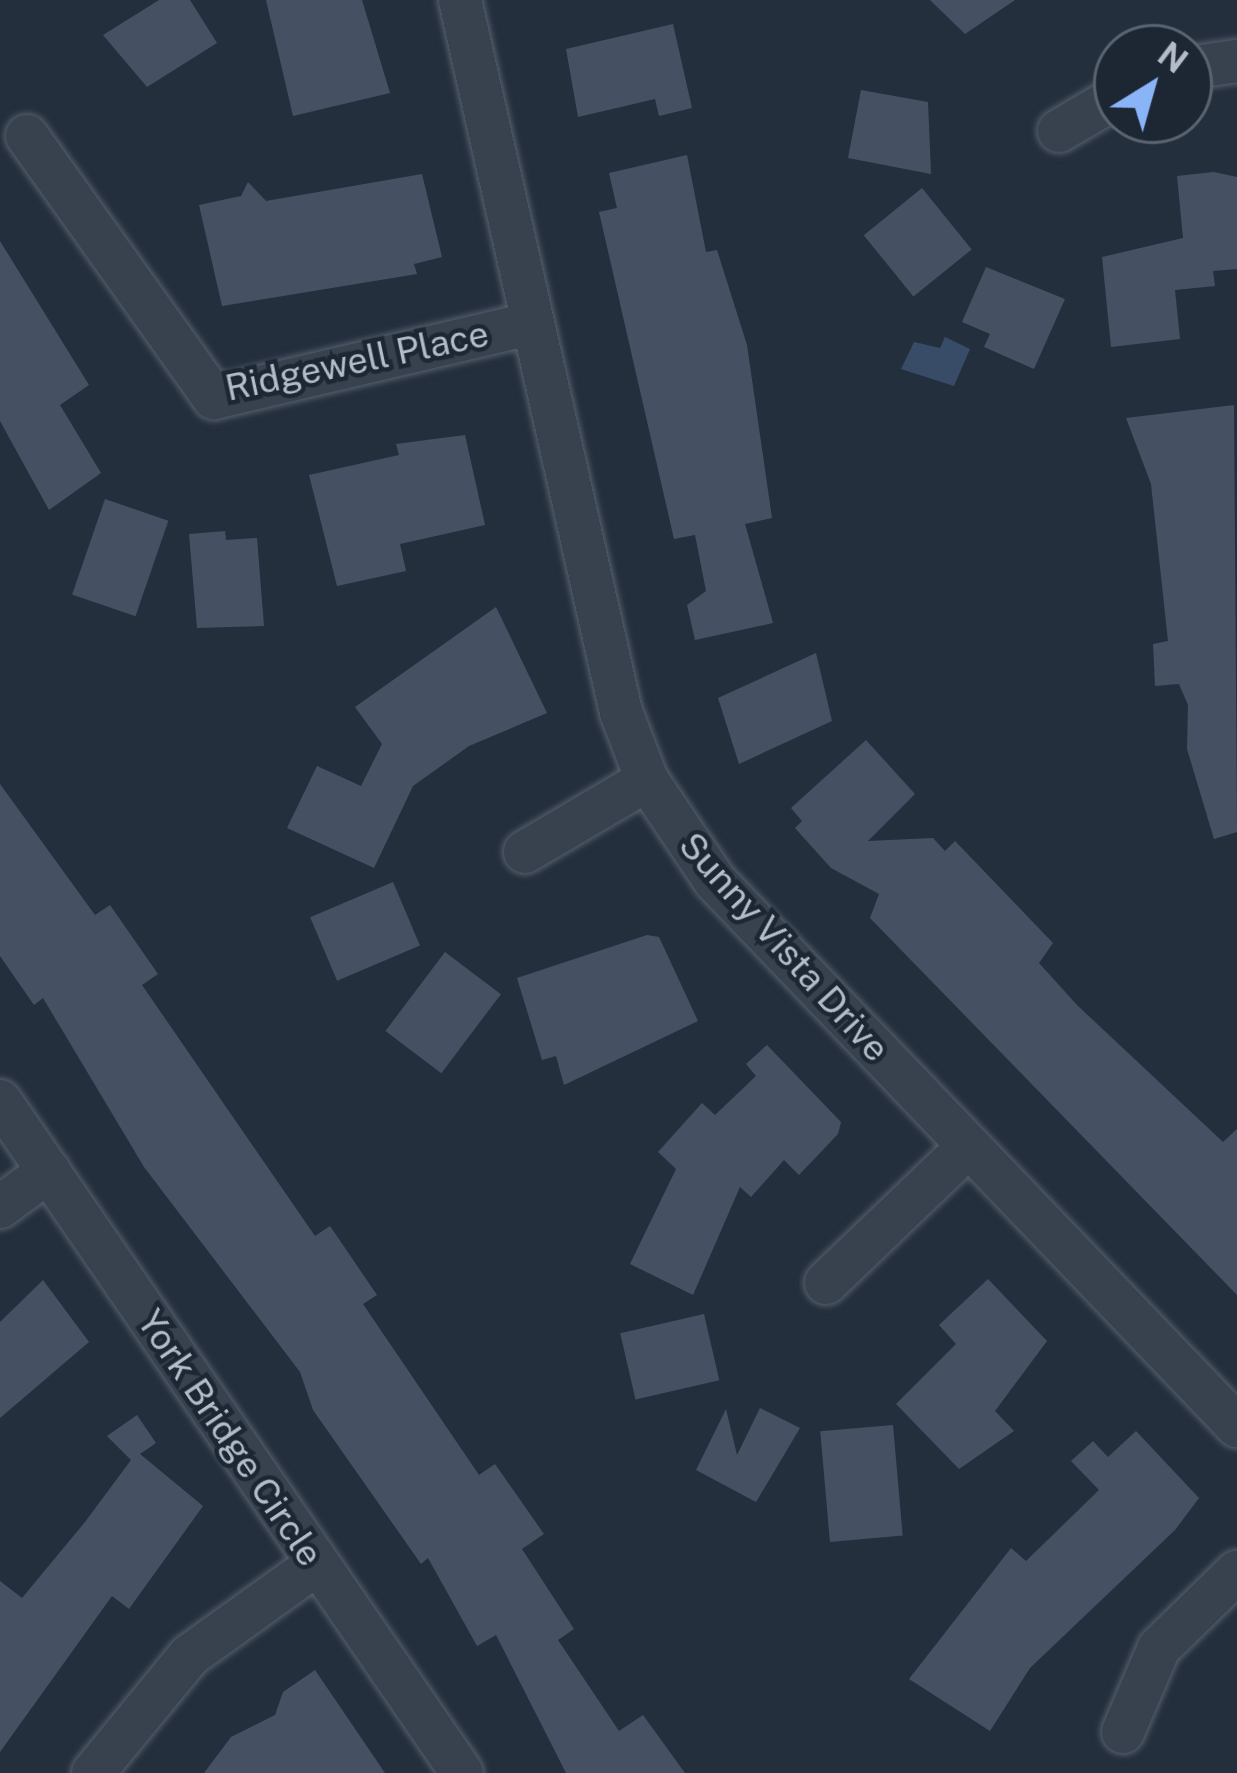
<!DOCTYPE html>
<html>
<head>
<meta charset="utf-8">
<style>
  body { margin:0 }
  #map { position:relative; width:1237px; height:1773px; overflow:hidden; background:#242f3e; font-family:"Public Sans",sans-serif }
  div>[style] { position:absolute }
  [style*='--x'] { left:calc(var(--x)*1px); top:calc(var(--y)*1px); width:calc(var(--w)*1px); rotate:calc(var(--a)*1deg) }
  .water>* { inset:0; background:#394c67 }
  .building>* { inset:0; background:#455162; transform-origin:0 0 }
  .roads { filter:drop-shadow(0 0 3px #565f6c) drop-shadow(0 0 3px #565f6c) }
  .minor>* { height:42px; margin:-21px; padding:0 21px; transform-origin:21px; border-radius:21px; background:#38414e }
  span { translate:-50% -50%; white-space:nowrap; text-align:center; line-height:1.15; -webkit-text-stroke:9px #1d2633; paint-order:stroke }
  .street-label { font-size:36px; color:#b4bcc9 }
  .north { position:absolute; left:1093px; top:24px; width:120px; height:120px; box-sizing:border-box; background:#1d2633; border:3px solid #59626f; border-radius:50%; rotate:37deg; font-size:33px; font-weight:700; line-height:48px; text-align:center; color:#b4bcc9 }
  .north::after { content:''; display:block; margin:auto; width:42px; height:54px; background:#8ab4f8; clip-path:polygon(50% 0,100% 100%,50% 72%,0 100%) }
</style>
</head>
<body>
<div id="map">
  <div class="water">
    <div style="clip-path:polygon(945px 337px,970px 349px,954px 386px,901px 369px,914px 342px,940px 348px)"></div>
  </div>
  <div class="building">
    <div style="clip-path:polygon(159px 0,190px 0,217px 43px,147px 87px,103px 35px)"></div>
    <div style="clip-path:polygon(266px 0,362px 0,390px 93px,293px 116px)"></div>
    <div style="clip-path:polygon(930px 0,1015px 0,965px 34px)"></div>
    <div style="clip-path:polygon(673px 24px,692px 108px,659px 116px,655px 99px,578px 117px,566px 49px)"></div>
    <div style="clip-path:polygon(861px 90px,928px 102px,931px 174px,848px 158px)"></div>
    <div style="clip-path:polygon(687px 155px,706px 252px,717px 250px,747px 345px,772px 518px,745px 524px,773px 623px,695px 640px,687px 605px,706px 591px,695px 535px,674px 539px,599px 212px,617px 208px,609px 173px)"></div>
    <div style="clip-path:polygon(1214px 172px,1237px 177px,1237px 269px,1213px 271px,1215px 286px,1175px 290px,1180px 339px,1111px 347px,1102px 257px,1183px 238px,1177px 176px)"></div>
    <div style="clip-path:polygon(422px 174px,442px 257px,414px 264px,417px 274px,222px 306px,199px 205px,241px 196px,248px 182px,266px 201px)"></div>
    <div style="left:922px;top:188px;width:79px;height:75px;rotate:51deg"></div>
    <div style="clip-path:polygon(0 241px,89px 385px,60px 405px,101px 473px,49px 510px,0 421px)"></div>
    <div style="clip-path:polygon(986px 267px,1065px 299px,1034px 369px,984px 347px,990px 334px,962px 322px)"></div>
    <div style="clip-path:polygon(1234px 405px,1237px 832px,1214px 839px,1187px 749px,1188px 705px,1179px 684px,1155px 686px,1153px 644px,1168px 641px,1151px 484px,1126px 418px)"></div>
    <div style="clip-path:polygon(465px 435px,485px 525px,400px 544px,406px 571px,337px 586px,309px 475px,399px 455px,396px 444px)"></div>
    <div style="left:105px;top:499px;width:67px;height:101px;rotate:19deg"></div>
    <div style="clip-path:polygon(225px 531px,226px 540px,257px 538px,264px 626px,197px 628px,189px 534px)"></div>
    <div style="clip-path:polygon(496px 607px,547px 713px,469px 746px,413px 786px,374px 868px,287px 828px,317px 766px,361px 786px,382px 744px,355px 707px)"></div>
    <div style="clip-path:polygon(816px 653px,832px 721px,739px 764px,718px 698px)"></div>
    <div style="clip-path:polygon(866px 740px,915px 794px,868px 841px,933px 838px,945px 851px,955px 841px,1053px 943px,1039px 963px,1077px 1005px,1223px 1142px,1237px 1129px,1237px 1295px,870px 918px,879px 894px,831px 868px,795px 828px,802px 821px,791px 808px)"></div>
    <div style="clip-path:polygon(0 784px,95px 915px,110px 905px,158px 974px,142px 985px,315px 1236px,330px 1226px,377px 1295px,363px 1304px,479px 1475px,495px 1464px,544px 1534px,522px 1549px,574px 1629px,558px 1640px,619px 1731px,643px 1715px,685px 1773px,566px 1773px,496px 1635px,477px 1646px,428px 1558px,421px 1564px,313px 1410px,300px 1372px,144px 1167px,43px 998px,34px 1005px,0 956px)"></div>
    <div style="left:393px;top:882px;width:69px;height:90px;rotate:67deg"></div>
    <div style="clip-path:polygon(647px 935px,659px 937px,698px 1021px,564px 1085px,556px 1056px,542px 1060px,517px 978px)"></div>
    <div style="left:445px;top:952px;width:70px;height:99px;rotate:37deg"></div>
    <div style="clip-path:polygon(767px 1045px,841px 1122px,838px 1134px,799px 1175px,784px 1160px,751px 1197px,740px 1187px,693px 1295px,630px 1264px,676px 1169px,658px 1152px,702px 1103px,715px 1115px,756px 1076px,746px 1064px)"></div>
    <div style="clip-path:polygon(988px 1279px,1047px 1341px,995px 1411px,1014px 1431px,959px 1469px,896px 1404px,956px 1344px,939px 1325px)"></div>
    <div style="clip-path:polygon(43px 1280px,89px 1342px,0 1418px,0 1322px)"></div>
    <div style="left:704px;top:1314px;width:68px;height:86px;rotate:77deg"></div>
    <div style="clip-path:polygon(760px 1408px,800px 1428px,756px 1502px,696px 1470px,726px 1409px,737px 1455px)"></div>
    <div style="clip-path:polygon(137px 1415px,156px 1443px,140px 1454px,203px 1506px,129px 1609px,112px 1596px,0 1752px,0 1581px,22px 1598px,85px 1522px,131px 1460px,107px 1436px)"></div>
    <div style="left:893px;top:1425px;width:111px;height:73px;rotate:85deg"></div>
    <div style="clip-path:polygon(1136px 1431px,1199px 1498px,1175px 1530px,1030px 1668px,990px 1731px,909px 1679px,1011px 1548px,1026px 1561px,1099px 1490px,1071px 1461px,1093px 1441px,1108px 1457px)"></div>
    <div style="clip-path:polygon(315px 1670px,385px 1773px,204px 1773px,231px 1737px,275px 1715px,283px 1692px)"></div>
  </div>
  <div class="roads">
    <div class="minor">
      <div style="--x:460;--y:0;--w:730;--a:77.26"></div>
      <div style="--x:621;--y:712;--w:73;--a:69.1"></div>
      <div style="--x:647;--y:780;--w:122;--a:56"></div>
      <div style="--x:715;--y:881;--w:755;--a:46.23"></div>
      <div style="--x:1189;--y:68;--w:49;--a:-8.3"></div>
      <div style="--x:1059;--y:131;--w:67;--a:-30.4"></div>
      <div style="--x:27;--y:136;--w:322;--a:54.5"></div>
      <div style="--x:214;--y:398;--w:325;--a:-13.2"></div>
      <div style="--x:525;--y:852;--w:142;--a:-30.5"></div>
      <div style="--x:0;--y:1101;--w:815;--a:55.49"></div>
      <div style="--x:0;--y:1207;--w:61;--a:-36.3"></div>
      <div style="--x:826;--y:1283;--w:197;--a:-43.8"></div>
      <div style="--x:1123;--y:1732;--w:91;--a:-66.8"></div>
      <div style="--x:1159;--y:1648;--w:109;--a:-44.3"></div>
      <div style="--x:93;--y:1773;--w:151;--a:-50.6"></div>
      <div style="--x:189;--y:1656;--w:158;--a:-35.7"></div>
    </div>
  </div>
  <div class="street-label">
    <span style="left:357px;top:361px;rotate:-12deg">Ridgewell Place</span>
    <span style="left:784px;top:947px;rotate:48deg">Sunny Vista Drive</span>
    <span style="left:230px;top:1438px;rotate:56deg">York Bridge Circle</span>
  </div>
  <div class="north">N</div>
</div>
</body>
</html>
